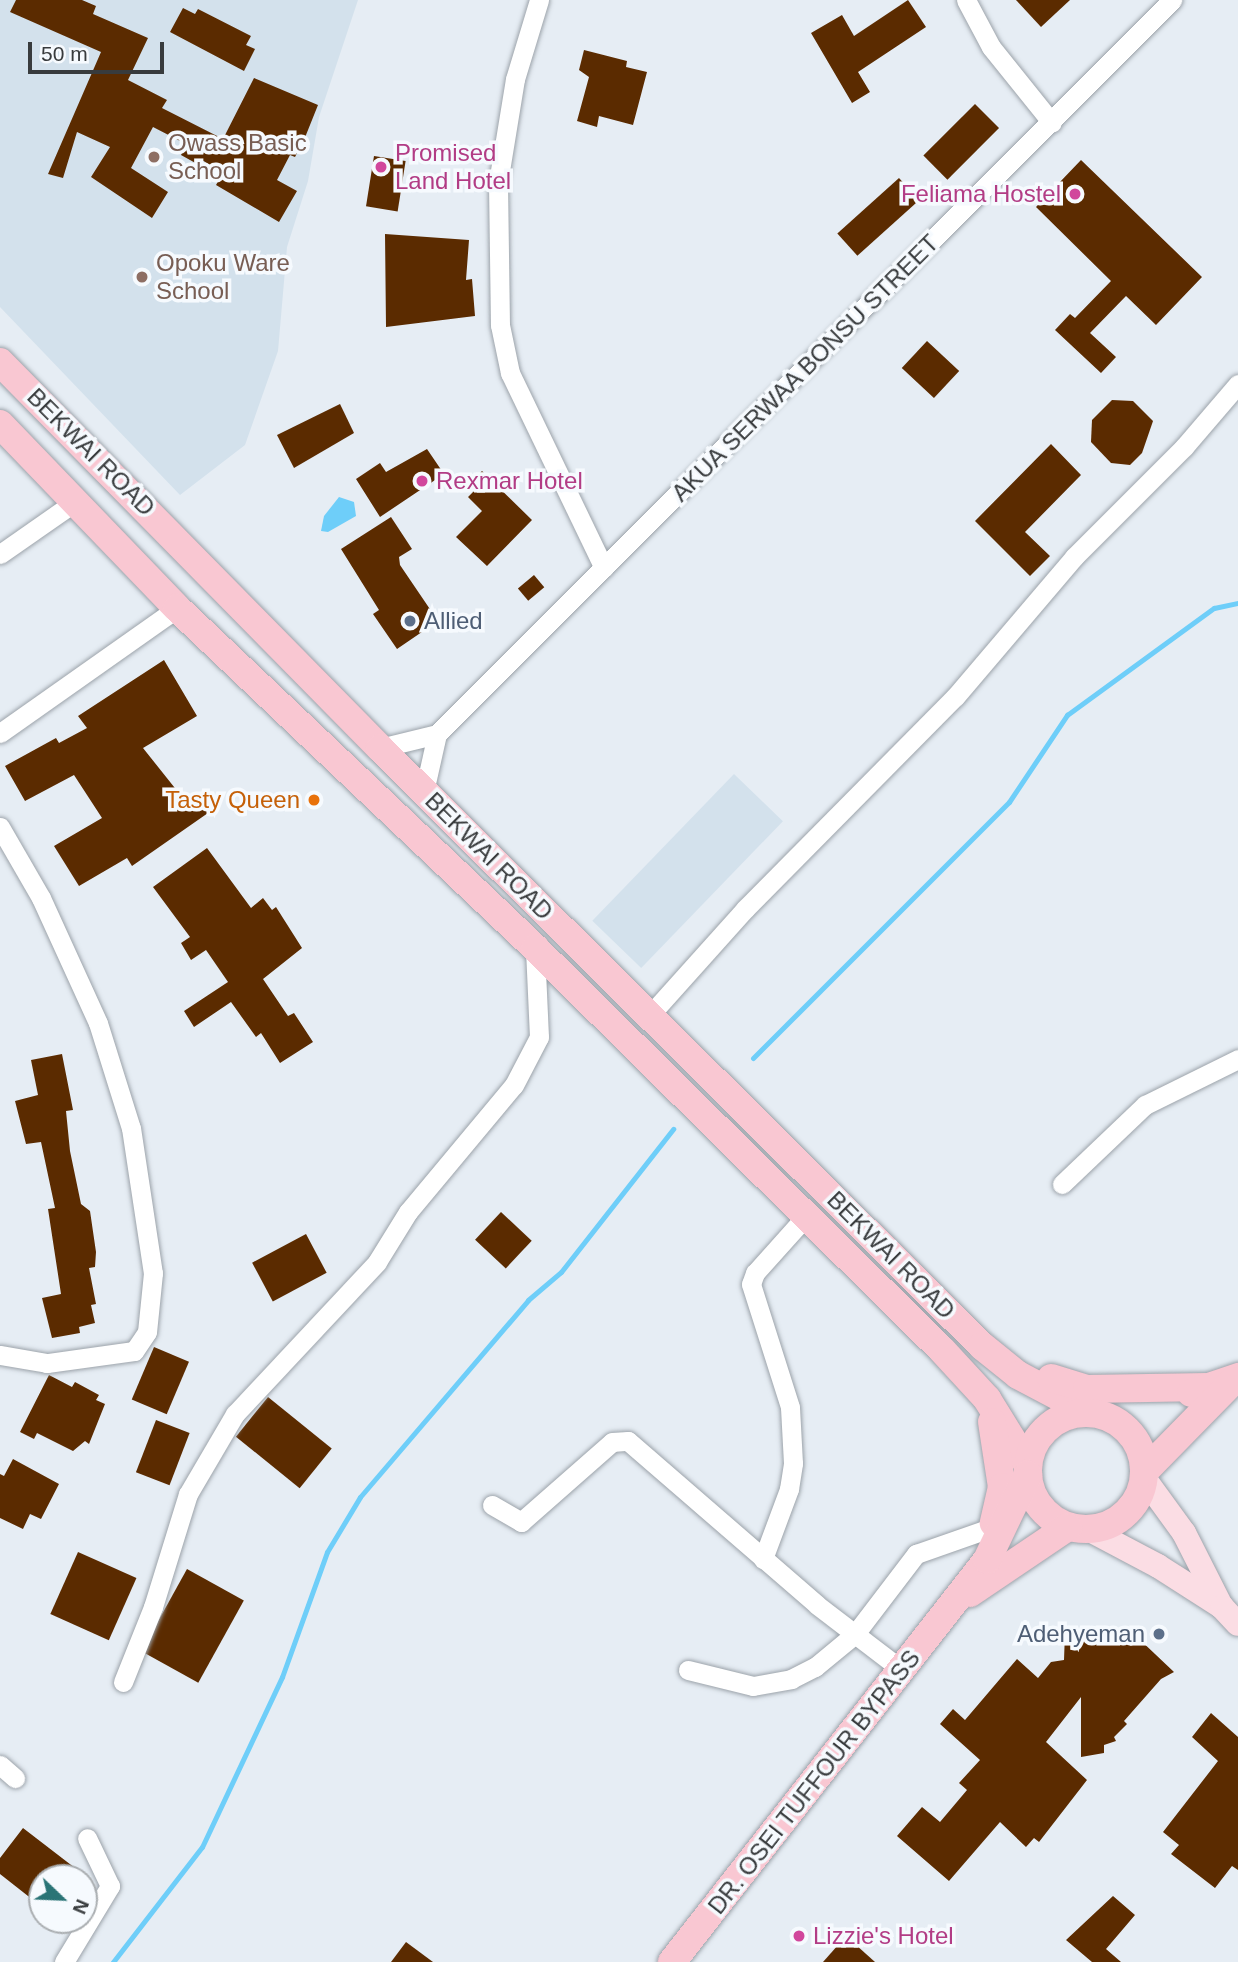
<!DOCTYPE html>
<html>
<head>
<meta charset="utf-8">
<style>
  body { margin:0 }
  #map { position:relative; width:1238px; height:1962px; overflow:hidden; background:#e6edf4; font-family:Arial,sans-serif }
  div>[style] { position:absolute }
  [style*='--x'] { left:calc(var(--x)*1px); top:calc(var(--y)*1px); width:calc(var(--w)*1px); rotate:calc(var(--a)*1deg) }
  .built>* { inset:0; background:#d3e1ec; transform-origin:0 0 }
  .water>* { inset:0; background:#6ecef9 }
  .stream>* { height:5px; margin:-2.5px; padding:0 2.5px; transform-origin:2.5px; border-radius:2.5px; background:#6ecef9 }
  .building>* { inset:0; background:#5b2b00; transform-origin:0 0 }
  .roads { filter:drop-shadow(0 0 2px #9ca3aa) drop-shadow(0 0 2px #9ca3aa) }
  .minor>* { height:19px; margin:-9.5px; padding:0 9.5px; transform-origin:9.5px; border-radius:9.5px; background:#fff }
  .major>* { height:24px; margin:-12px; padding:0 12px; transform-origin:12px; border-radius:12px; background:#fbdde4 }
  .highway>* { height:28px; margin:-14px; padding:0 14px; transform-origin:14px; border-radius:14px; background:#f9c7d2 }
  .highway>.ring { margin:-14px; padding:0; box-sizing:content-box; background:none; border:28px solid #f9c7d2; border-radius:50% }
  .dots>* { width:19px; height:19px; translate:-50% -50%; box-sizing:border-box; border:4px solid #f6fafe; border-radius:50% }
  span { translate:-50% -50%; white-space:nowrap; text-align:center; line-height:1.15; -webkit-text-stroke:7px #f6fafe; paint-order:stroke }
  .education-label { font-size:24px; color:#785e54 }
  .left { translate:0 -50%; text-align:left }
  .hotel-label { font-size:24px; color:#b23c85 }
  .right { translate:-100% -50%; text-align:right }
  .street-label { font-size:24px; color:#383b3d }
  .service-label { font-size:24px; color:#4e5e75 }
  .food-label { font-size:24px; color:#c56008 }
  .north { position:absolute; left:28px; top:1864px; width:70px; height:70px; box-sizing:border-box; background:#f6fafe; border:2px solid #aaaeb1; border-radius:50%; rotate:113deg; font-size:19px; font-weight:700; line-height:28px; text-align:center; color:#383b3d }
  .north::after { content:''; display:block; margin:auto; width:24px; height:32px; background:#2a7476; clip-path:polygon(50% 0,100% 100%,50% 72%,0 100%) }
  .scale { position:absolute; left:28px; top:42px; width:136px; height:32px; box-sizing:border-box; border:4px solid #383b3d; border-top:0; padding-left:9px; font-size:21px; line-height:24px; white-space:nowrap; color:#383b3d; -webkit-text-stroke:5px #f6fafe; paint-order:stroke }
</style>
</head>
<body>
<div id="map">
  <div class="built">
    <div style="clip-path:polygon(0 0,358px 0,319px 117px,308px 181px,287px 247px,278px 351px,245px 445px,180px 495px,0 307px)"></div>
    <div style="left:734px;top:774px;width:68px;height:204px;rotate:44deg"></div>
  </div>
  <div class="water">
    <div style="clip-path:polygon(339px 497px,354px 502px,356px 516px,328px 532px,321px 531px,324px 516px)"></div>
  </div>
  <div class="stream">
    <div style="--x:753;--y:1058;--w:362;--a:-45"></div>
    <div style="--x:1009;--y:802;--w:105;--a:-56.3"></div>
    <div style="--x:1067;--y:715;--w:182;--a:-36.1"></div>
    <div style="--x:1214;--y:608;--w:25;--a:-12"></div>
    <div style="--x:113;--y:1962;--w:145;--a:-52.3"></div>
    <div style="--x:202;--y:1847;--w:188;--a:-64.8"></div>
    <div style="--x:282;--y:1677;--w:133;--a:-70.2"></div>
    <div style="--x:327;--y:1552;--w:64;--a:-59"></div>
    <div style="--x:360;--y:1497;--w:259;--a:-49.5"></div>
    <div style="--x:528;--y:1300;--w:43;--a:-40.3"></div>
    <div style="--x:561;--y:1272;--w:182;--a:-51.9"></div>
  </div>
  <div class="building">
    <div style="clip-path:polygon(16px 0,82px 0,96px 6px,93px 14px,148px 38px,128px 80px,167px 100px,162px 108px,223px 139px,254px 78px,318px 105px,304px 140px,295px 157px,290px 155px,277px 180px,297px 191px,279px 222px,216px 185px,223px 173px,202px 160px,199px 165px,181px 155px,186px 144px,153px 127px,131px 168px,168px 192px,152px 218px,91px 177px,110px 147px,77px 132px,63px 178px,48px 174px,101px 52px,10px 12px)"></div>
    <div style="clip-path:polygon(908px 0,926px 27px,858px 72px,870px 92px,852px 103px,811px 33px,842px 15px,854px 36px)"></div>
    <div style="clip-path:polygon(1016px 0,1070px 0,1041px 27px)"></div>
    <div style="clip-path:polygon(183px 8px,195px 14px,198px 9px,251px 36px,246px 45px,255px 49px,244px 71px,170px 32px)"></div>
    <div style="clip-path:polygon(584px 50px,627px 61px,626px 67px,647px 72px,633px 125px,599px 116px,597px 127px,577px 121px,589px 77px,579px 70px)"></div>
    <div style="left:975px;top:104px;width:34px;height:73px;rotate:45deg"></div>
    <div style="left:374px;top:156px;width:32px;height:51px;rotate:9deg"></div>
    <div style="clip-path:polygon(1081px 160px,1202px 277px,1156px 325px,1126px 296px,1090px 333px,1116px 357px,1101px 373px,1055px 330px,1070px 314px,1075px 318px,1111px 281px,1036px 207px)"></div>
    <div style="left:899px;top:178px;width:30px;height:83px;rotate:48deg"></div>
    <div style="clip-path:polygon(385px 234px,469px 240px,466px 280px,472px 279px,475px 316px,386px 327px)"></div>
    <div style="left:927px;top:341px;width:44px;height:37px;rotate:43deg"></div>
    <div style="clip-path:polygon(1112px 400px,1133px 401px,1153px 421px,1142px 453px,1130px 465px,1111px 463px,1091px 442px,1092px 420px)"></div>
    <div style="clip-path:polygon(340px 404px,354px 433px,294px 468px,277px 435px)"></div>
    <div style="clip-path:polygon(1051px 444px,1081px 475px,1025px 532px,1050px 556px,1030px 576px,975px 521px)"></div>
    <div style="clip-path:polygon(427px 449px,444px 474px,380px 517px,356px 479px,380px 463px,386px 472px)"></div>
    <div style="clip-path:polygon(482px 471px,532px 520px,487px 566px,456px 537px,482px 511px,468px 497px,474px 491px,468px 485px)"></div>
    <div style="clip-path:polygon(391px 517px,412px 549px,399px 557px,400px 565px,438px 621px,397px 649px,373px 614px,379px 610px,341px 549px)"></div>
    <div style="left:534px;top:575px;width:16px;height:21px;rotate:50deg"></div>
    <div style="clip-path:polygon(164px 660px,197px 716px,143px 748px,190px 807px,200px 800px,208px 813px,132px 866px,127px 858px,79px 886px,54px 846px,102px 818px,74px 775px,25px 801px,5px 766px,56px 738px,59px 743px,87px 728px,78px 716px)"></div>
    <div style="clip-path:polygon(207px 848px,251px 908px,263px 898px,272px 910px,276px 907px,302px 948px,263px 979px,288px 1016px,294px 1013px,313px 1042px,280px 1063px,261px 1033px,256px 1037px,231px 1002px,194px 1027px,184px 1011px,228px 982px,206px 950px,191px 960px,181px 943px,190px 937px,153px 887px)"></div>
    <div style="clip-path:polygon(62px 1054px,73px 1110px,66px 1111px,70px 1151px,81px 1204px,90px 1211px,96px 1252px,95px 1267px,89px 1268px,96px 1304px,91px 1305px,95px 1323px,79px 1327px,80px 1333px,52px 1338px,42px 1298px,61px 1294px,48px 1209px,55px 1208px,41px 1142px,26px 1144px,15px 1101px,38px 1095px,31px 1060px)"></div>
    <div style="left:501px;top:1212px;width:42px;height:38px;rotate:43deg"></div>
    <div style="left:306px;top:1234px;width:44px;height:61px;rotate:62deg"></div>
    <div style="left:154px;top:1347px;width:38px;height:57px;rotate:23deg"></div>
    <div style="clip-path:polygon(49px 1375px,72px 1387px,75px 1382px,99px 1395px,96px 1400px,105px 1404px,89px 1444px,85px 1441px,73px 1451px,37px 1433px,34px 1439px,20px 1432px)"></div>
    <div style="left:268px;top:1397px;width:82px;height:51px;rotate:39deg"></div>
    <div style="left:156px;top:1420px;width:36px;height:56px;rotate:21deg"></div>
    <div style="clip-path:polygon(13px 1459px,59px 1484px,41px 1519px,30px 1514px,23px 1529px,0 1518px,0 1474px,4px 1476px)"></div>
    <div style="left:78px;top:1552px;width:64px;height:68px;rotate:24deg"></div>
    <div style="left:187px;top:1569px;width:65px;height:94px;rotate:29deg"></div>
    <div style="clip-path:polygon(1065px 1632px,1136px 1636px,1174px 1672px,1161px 1679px,1124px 1721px,1127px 1724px,1114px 1737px,1116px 1741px,1104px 1745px,1104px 1753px,1081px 1757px,1081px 1697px,1046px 1742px,1087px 1780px,1039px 1842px,1034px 1838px,1026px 1847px,1000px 1822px,949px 1881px,897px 1836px,922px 1807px,940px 1822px,967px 1790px,959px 1783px,980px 1760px,940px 1724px,953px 1709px,965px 1720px,1017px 1659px,1038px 1678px,1051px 1662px,1064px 1660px)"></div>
    <div style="clip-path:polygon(1211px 1713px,1238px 1737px,1238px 1870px,1232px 1866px,1215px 1888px,1171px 1854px,1179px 1845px,1163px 1832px,1218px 1761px,1192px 1737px)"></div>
    <div style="clip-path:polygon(23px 1828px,88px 1878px,42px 1878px,42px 1907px,0 1874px,0 1858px)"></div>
    <div style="clip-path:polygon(1113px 1896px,1135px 1915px,1106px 1949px,1121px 1962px,1092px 1962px,1066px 1940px)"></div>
    <div style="clip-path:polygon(846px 1936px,875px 1962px,823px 1962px)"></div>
    <div style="clip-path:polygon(406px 1942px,433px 1962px,391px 1962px)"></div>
  </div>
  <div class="roads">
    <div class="minor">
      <div style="--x:539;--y:0;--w:83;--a:106.9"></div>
      <div style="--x:515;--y:79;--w:105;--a:99.3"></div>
      <div style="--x:498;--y:183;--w:142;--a:89.2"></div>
      <div style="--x:500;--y:325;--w:49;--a:78.2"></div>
      <div style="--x:510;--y:373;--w:216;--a:64.3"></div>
      <div style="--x:966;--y:0;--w:53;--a:62"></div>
      <div style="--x:991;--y:47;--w:97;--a:51.2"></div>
      <div style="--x:0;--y:554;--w:93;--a:-34.9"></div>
      <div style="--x:0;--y:733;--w:217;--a:-35.2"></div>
      <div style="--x:380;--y:748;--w:59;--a:-13.8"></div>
      <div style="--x:437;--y:734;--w:1039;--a:-44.96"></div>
      <div style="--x:424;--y:792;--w:59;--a:-77.4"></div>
      <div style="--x:0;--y:827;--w:82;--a:60"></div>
      <div style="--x:41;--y:898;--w:137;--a:65.5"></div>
      <div style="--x:98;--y:1023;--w:110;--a:72.6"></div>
      <div style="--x:131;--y:1128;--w:147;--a:81.4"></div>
      <div style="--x:153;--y:1273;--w:59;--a:95.8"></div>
      <div style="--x:147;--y:1332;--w:23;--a:124"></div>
      <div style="--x:134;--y:1351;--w:88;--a:172.1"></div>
      <div style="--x:47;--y:1363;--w:48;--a:-170.3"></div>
      <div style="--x:649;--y:1016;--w:144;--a:-48.1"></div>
      <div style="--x:745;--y:909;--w:298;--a:-45.3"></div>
      <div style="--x:955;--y:697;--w:184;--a:-49.6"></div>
      <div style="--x:1074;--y:557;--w:156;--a:-45"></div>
      <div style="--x:1184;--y:447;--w:83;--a:-49.4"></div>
      <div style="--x:1062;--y:1184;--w:115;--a:-43.6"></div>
      <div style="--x:1145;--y:1105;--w:104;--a:-26.3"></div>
      <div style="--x:492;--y:1505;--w:34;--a:30"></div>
      <div style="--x:521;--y:1522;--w:121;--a:-41.3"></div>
      <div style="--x:612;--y:1442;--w:16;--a:-4"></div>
      <div style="--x:628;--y:1441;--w:250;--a:40.9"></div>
      <div style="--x:817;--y:1605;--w:107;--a:37.4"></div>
      <div style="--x:763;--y:1559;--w:75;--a:-69.6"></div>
      <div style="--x:789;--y:1489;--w:26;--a:-81"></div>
      <div style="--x:793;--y:1463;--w:56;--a:-93.1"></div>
      <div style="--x:790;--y:1407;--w:129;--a:-107.6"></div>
      <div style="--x:751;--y:1284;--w:12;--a:-70"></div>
      <div style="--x:755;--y:1273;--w:78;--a:-48.1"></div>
      <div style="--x:688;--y:1670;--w:67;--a:13.8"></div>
      <div style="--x:753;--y:1686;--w:39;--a:-10"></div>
      <div style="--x:791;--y:1679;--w:27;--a:-27"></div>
      <div style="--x:815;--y:1667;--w:52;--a:-39.5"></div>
      <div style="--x:855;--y:1634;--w:101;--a:-52.7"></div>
      <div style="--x:916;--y:1554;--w:82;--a:-19.3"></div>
      <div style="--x:123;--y:1682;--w:81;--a:-68.2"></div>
      <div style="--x:153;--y:1607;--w:118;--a:-72.8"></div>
      <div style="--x:188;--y:1494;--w:93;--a:-59.6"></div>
      <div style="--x:235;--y:1414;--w:208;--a:-46.9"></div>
      <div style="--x:377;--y:1262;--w:59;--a:-58.2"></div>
      <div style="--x:408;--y:1212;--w:165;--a:-50.2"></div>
      <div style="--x:514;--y:1085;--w:54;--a:-62.5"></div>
      <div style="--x:539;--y:1037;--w:89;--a:-92.6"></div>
      <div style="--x:0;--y:1765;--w:20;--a:41"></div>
      <div style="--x:64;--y:1962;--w:89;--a:-58.8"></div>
      <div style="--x:110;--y:1886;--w:53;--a:-115.6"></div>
    </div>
    <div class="major">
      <div style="--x:1144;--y:1478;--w:68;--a:54"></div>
      <div style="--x:1184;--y:1533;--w:82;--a:63.1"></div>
      <div style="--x:1088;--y:1529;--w:79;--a:27.9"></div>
      <div style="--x:1158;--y:1566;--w:76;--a:32.6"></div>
      <div style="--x:1222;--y:1607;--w:23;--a:47"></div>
    </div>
    <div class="highway">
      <div style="--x:0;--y:362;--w:542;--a:45.45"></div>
      <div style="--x:380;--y:748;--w:849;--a:44.81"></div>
      <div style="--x:982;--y:1346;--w:46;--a:38.9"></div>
      <div style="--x:1018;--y:1375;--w:81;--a:27.8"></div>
      <div style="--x:0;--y:424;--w:255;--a:46.1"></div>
      <div style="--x:177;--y:608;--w:494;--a:43.5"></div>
      <div style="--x:535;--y:948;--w:572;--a:44.65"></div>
      <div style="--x:942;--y:1350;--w:67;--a:47.4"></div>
      <div style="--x:987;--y:1399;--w:78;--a:58.2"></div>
      <div style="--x:1051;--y:1378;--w:38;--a:17"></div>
      <div style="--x:1087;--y:1389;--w:122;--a:-0.9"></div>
      <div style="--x:1191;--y:1393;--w:50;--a:-18.8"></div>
      <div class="ring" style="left:1028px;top:1413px;width:88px;height:88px"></div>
      <div style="--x:992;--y:1422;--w:66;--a:81.3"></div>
      <div style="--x:1002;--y:1487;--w:37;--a:103"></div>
      <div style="--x:1144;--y:1472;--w:127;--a:-45.6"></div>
      <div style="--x:970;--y:1593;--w:118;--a:-34"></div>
      <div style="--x:672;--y:1962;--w:511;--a:-51.92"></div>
      <div style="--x:987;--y:1560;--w:95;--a:-64.5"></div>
    </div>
  </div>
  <div class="dots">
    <div style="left:154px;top:157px;background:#8d6e63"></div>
    <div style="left:381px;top:167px;background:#d1479c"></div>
    <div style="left:1075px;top:194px;background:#d1479c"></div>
    <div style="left:142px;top:277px;background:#8d6e63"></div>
    <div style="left:422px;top:481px;background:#d1479c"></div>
    <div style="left:410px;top:621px;background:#5c6f8a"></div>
    <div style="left:314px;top:800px;background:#e8710a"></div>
    <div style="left:1159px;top:1634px;background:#5c6f8a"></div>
    <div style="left:799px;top:1936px;background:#d1479c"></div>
  </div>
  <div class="education-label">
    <span class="left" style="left:168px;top:157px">Owass Basic<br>School</span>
    <span class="left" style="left:156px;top:277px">Opoku Ware<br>School</span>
  </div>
  <div class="hotel-label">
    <span class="left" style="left:395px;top:167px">Promised<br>Land Hotel</span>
    <span class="right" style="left:1061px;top:194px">Feliama Hostel</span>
    <span class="left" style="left:436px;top:481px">Rexmar Hotel</span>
    <span class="left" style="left:813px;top:1936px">Lizzie's Hotel</span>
  </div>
  <div class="street-label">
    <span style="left:805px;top:368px;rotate:-45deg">AKUA SERWAA BONSU STREET</span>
    <span style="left:91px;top:452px;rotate:45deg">BEKWAI ROAD</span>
    <span style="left:489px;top:856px;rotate:45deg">BEKWAI ROAD</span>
    <span style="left:891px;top:1255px;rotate:45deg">BEKWAI ROAD</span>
    <span style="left:814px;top:1782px;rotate:-52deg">DR. OSEI TUFFOUR BYPASS</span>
  </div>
  <div class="service-label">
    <span class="left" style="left:424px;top:621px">Allied</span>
    <span class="right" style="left:1145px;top:1634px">Adehyeman</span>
  </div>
  <div class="food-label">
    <span class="right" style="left:300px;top:800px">Tasty Queen</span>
  </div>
  <div class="north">N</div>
  <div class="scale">50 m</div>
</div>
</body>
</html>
